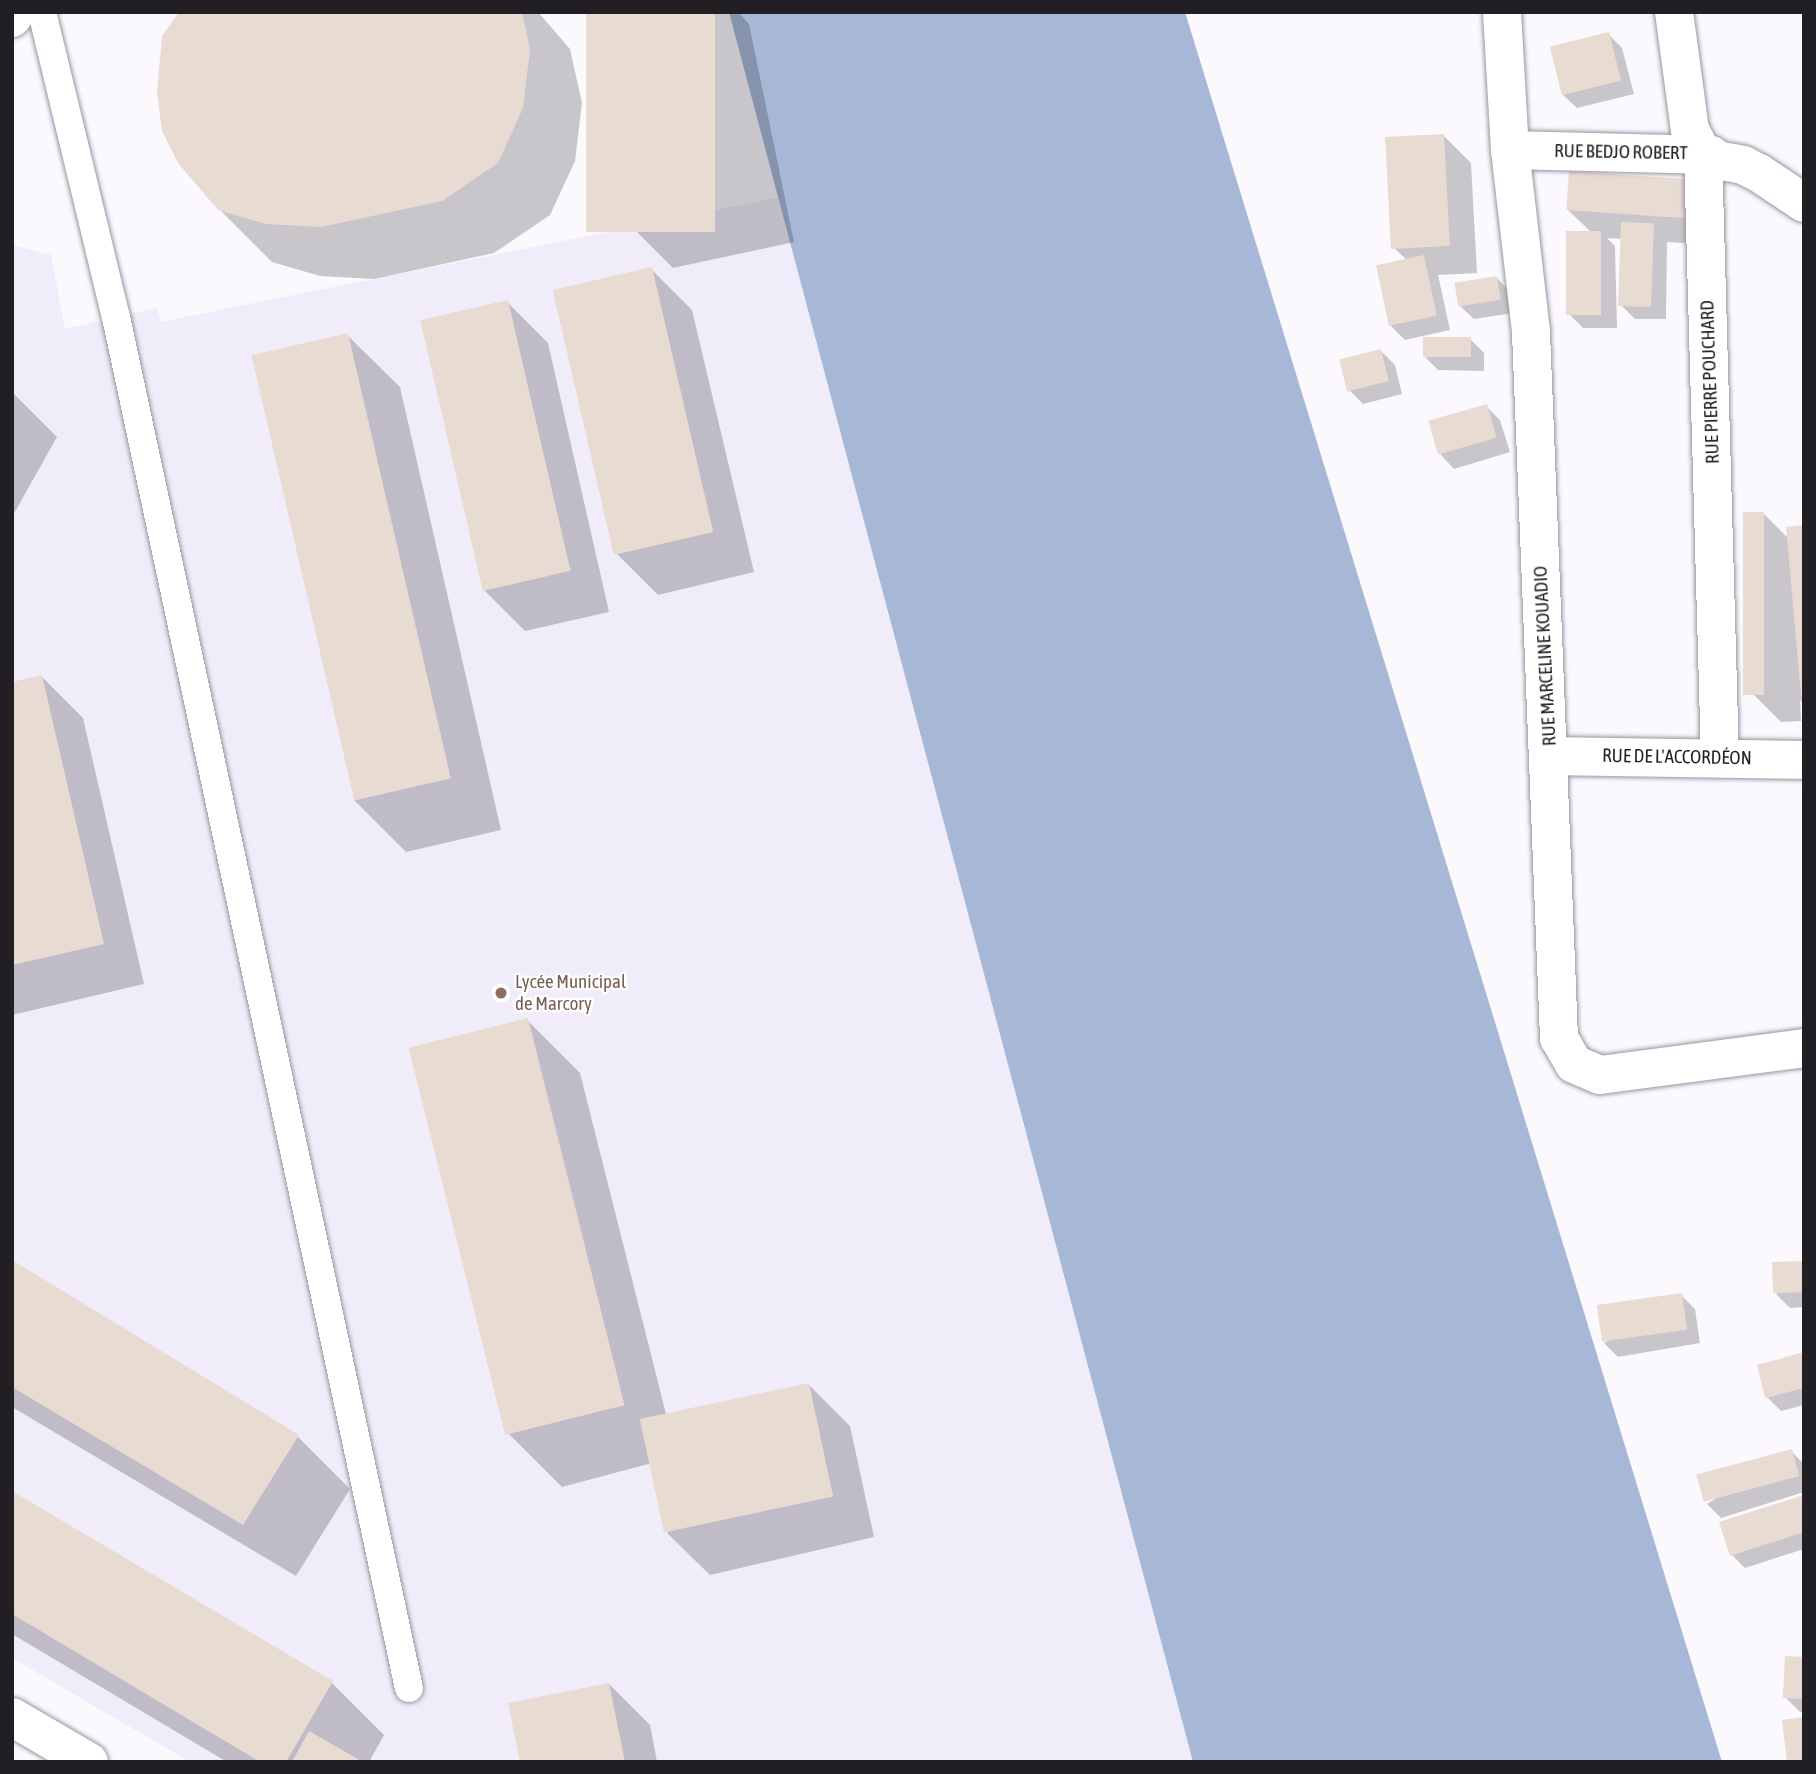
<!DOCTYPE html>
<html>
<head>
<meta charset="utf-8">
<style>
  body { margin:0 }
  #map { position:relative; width:1816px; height:1774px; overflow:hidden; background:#fbf8fe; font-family:"Asap Condensed",sans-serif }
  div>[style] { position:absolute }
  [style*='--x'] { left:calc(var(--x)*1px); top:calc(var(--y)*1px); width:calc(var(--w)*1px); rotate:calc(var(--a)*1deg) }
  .built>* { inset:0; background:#f1ecf9 }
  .water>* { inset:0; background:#a7b8d7 }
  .shadow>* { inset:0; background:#0003 }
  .building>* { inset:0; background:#e8dbd1; transform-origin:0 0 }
  .roads { filter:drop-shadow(0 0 2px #9a94a1) drop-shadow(0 0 2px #9a94a1) }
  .service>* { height:28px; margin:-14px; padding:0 14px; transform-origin:14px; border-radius:14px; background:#fff }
  .minor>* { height:38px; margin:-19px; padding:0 19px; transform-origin:19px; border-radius:19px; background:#fff }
  .dots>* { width:19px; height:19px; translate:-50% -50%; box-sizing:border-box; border:4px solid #fff; border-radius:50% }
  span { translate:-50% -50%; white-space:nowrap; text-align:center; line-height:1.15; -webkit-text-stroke:5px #fff; paint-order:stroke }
  .street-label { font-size:19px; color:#211f24 }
  .education-label { font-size:19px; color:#785e54 }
  .left { translate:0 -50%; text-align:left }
  .frame { position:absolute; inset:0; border:14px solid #211f24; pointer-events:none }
</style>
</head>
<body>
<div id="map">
  <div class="built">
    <div style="clip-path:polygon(780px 197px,1193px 1762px,190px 1762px,12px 1658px,12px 245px,51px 255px,65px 329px,157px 308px,161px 322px)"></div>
  </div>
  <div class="water">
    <div style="clip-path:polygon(729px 12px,1185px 12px,1722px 1762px,1193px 1762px)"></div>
  </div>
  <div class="shadow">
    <div style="clip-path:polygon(181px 12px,538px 12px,570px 49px,582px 103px,575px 161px,550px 215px,494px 253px,374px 279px,320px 276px,272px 262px,219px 209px)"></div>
    <div style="clip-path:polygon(588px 12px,738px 12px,749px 24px,794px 242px,673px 268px,632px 227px)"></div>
    <div style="clip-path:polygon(1608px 34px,1622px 48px,1634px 94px,1577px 108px,1563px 95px)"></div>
    <div style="clip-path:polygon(1443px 135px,1471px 163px,1477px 273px,1438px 275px,1450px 330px,1405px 340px,1391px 326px,1407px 260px,1394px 248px)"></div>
    <div style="clip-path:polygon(1688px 181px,1714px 245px,1667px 242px,1666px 319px,1635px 319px,1621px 305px,1623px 239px,1607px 238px,1615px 246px,1617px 328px,1583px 328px,1569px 314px,1591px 232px,1568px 210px)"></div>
    <div style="clip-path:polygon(651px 269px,692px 310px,754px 572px,658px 595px,617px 554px)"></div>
    <div style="clip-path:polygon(1497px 278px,1510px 292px,1514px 313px,1474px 319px,1460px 306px)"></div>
    <div style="clip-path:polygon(507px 302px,548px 343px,609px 612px,525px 631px,484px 590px)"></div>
    <div style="clip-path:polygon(347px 335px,400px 387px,501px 830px,406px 852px,354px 800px)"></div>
    <div style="clip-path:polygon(1470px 339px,1484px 353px,1484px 371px,1438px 370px,1424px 356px)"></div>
    <div style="clip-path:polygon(1381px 351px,1395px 365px,1402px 394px,1363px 404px,1349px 390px)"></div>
    <div style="clip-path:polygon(12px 392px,57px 437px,12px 517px)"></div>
    <div style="clip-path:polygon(1486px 406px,1500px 420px,1510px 452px,1454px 469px,1441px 455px,1431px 423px)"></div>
    <div style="clip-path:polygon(1763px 513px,1789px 539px,1804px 704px,1800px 700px,1801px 721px,1781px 722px,1753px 694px)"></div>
    <div style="clip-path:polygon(42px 677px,83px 718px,144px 984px,12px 1015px,12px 683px)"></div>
    <div style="clip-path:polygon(527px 1020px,580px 1073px,667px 1418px,809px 1385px,850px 1426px,874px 1537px,710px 1575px,668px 1534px,652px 1463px,562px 1487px,509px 1434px)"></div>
    <div style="clip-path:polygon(12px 1262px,298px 1437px,350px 1489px,296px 1576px,12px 1407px)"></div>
    <div style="clip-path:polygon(1802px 1263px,1804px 1307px,1790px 1308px,1776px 1294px)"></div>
    <div style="clip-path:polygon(1681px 1295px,1695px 1309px,1700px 1343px,1618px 1357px,1604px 1343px)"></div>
    <div style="clip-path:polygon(1804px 1354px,1804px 1405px,1781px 1411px,1767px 1397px)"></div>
    <div style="clip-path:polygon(1791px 1451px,1804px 1464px,1804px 1492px,1721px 1518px,1707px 1504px)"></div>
    <div style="clip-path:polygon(12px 1493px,332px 1683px,384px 1735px,369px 1762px,227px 1762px,12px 1634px)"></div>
    <div style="clip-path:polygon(1804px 1497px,1804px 1549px,1745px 1568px,1732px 1555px)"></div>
    <div style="clip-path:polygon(1804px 1658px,1804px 1712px,1800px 1712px,1786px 1698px)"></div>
    <div style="clip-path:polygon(609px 1684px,650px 1725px,657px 1762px,522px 1762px)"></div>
  </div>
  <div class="building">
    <div style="clip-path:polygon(179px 12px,522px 12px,530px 49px,523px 108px,498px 163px,442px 201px,321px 227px,266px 224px,218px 210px,178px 163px,162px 131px,157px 92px,162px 36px)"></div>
    <div style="left:586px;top:12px;width:129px;height:220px"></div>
    <div style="left:1609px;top:32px;width:50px;height:61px;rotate:76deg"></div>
    <div style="left:1444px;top:134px;width:112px;height:59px;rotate:87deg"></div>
    <div style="left:1569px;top:171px;width:120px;height:39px;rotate:4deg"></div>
    <div style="left:1621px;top:222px;width:33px;height:84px;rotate:2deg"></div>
    <div style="left:1566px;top:231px;width:35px;height:84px"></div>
    <div style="left:1424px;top:255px;width:62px;height:49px;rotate:78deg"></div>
    <div style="left:652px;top:267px;width:272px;height:102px;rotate:77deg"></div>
    <div style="left:1497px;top:276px;width:24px;height:43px;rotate:81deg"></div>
    <div style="left:508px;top:300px;width:278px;height:90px;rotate:77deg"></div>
    <div style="left:348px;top:333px;width:457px;height:99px;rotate:77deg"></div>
    <div style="left:1423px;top:337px;width:48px;height:20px"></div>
    <div style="left:1381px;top:349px;width:33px;height:43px;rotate:76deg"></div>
    <div style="left:1487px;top:404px;width:35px;height:61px;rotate:74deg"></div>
    <div style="left:1743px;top:512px;width:21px;height:183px"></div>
    <div style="clip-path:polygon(1804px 525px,1804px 706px,1802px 706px,1786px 527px)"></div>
    <div style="clip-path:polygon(42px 675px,104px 944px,12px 965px,12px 682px)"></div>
    <div style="left:528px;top:1018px;width:399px;height:123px;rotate:76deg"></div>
    <div style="clip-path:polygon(12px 1260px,299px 1435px,243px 1525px,12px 1387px)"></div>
    <div style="left:1803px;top:1261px;width:31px;height:31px;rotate:88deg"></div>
    <div style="left:1682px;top:1293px;width:37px;height:86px;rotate:82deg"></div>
    <div style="clip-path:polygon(1804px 1352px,1804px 1388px,1765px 1398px,1757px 1365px)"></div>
    <div style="left:809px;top:1383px;width:116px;height:173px;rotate:78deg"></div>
    <div style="left:1792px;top:1449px;width:28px;height:99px;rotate:75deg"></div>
    <div style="clip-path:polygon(12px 1491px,333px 1681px,286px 1762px,260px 1762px,12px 1614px)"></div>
    <div style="clip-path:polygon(1804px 1495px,1804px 1532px,1730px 1556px,1719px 1522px)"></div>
    <div style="left:1785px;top:1656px;width:19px;height:42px;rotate:3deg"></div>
    <div style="clip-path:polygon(609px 1683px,625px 1762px,520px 1762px,508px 1703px)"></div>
    <div style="clip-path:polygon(1804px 1717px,1804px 1762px,1787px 1762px,1782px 1720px)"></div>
    <div style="clip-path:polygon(309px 1731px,363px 1762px,292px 1762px)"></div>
  </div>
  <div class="roads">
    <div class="service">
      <div style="--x:42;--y:12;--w:314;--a:76.4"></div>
      <div style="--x:116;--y:317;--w:1402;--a:77.94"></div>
    </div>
    <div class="minor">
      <div style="--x:1502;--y:12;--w:138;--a:86.7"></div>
      <div style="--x:1510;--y:150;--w:183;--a:83.4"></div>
      <div style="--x:1531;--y:332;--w:707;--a:87.73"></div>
      <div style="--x:1559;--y:1038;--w:30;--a:60"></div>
      <div style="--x:1574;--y:1064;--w:28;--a:23"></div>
      <div style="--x:1600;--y:1075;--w:206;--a:-7.5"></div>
      <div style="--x:1674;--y:12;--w:119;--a:82.3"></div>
      <div style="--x:1690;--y:130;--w:27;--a:62"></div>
      <div style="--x:1703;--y:154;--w:603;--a:88.39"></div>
      <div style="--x:12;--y:18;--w:7;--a:-56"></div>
      <div style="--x:1510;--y:150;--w:201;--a:1.4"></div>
      <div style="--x:1711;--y:155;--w:7;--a:45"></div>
      <div style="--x:1716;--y:160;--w:27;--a:10"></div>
      <div style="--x:1743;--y:165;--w:18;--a:27"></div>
      <div style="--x:1759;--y:173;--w:54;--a:33.7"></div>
      <div style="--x:1549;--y:756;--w:255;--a:0.9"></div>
      <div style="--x:12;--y:1717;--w:89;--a:30.3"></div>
    </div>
  </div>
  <div class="dots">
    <div style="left:501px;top:993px;background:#8d6e63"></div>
  </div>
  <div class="street-label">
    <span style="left:1621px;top:152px;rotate:1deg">RUE BEDJO ROBERT</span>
    <span style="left:1710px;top:382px;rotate:-92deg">RUE PIERRE POUCHARD</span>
    <span style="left:1545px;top:656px;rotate:-93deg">RUE MARCELINE KOUADIO</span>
    <span style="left:1677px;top:757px;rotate:1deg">RUE DE L'ACCORDÉON</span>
  </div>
  <div class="education-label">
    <span class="left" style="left:515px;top:993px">Lycée Municipal<br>de Marcory</span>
  </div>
  <div class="frame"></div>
</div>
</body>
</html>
